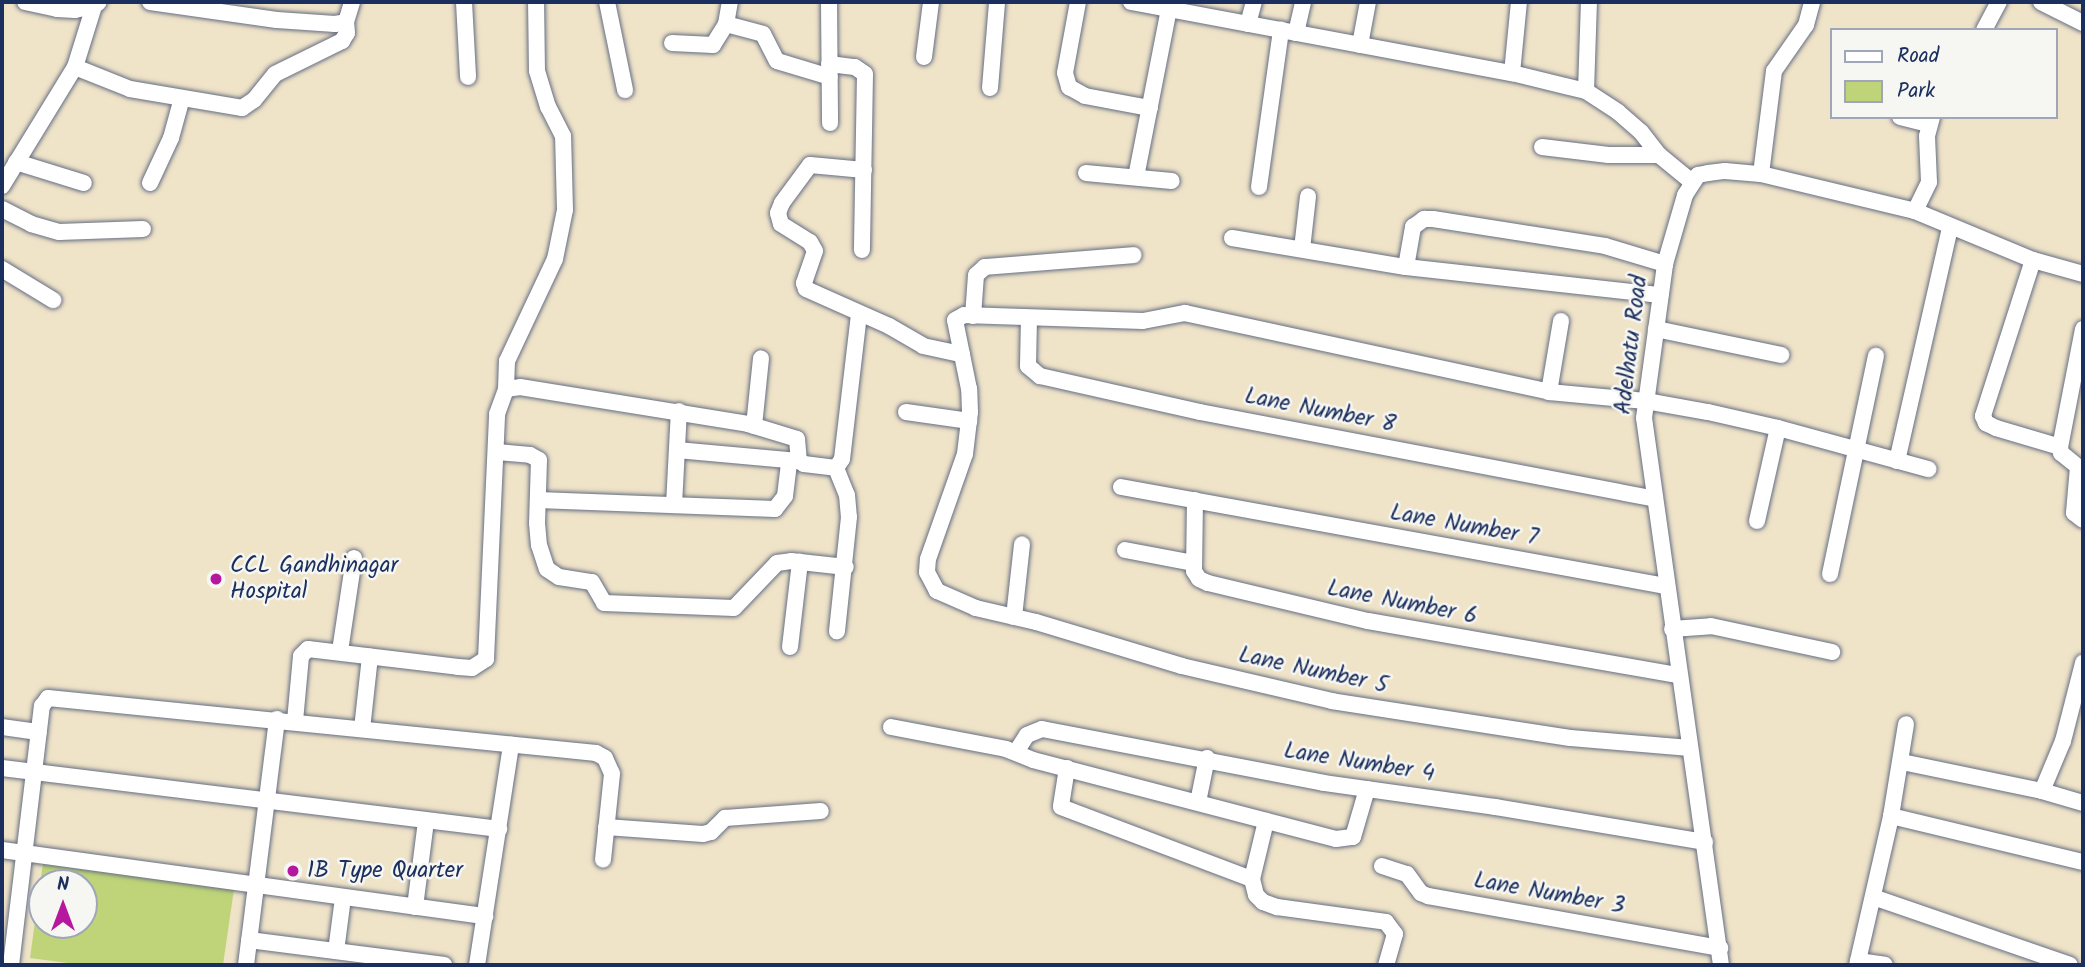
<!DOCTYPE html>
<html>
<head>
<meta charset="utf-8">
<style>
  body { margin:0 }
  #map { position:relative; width:2085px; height:967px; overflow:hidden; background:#efe3c8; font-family:Kalam,sans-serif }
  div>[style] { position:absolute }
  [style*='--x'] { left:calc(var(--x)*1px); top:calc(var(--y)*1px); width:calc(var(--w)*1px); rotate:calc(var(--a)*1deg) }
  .green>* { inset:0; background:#bfd478 }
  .roads { filter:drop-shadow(0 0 2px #656e83) drop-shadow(0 0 2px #656e83) }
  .minor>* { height:16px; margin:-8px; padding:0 8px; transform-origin:8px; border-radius:8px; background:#fff }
  .dots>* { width:19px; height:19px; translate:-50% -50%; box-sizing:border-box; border:4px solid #f6f6f2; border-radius:50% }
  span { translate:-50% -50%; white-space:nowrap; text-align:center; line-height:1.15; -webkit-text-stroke:5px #f6f6f2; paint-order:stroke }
  .street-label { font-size:23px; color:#1b2f5e }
  .poi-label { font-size:23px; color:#1b2f5e }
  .left { translate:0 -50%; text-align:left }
  .frame { position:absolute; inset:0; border:4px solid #1b2f5e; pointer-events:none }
  .legend { position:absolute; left:1830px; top:28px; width:228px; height:91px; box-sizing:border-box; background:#f6f6f2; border:2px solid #9ea6b7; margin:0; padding:9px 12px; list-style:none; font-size:21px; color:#1b2f5e }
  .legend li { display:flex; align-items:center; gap:14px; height:35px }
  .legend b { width:35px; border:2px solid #9ea6b7 }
  .north { position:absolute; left:28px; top:869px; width:70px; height:70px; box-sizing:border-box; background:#f6f6f2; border:2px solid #9ea6b7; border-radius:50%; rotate:0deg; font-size:19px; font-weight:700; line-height:28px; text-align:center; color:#1b2f5e }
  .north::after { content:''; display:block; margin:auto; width:24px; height:32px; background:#b5179e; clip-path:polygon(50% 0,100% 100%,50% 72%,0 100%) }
</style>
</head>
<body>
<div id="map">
  <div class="green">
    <div style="clip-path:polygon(evenodd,43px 863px,234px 889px,223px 965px,83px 965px,30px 958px,43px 863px,42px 883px,84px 883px,84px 925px,42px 925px,42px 883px)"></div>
  </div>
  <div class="roads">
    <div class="minor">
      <div style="--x:25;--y:2;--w:33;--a:12"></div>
      <div style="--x:57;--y:9;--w:18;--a:3"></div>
      <div style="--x:75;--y:10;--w:19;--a:-12"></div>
      <div style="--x:94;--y:6;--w:6;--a:-39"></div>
      <div style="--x:150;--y:2;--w:128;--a:8.1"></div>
      <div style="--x:277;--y:20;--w:58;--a:3.9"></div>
      <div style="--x:335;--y:24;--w:11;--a:-10"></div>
      <div style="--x:346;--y:22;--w:21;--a:-73"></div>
      <div style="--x:464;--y:2;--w:75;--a:86.9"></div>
      <div style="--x:607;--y:2;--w:90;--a:78.4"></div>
      <div style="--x:829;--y:2;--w:121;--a:89.5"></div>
      <div style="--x:1078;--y:2;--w:72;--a:100.4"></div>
      <div style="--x:1065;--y:73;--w:15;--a:74"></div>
      <div style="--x:1069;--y:87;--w:18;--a:29"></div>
      <div style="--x:1085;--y:96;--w:66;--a:10.5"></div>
      <div style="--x:1131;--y:2;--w:388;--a:10.6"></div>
      <div style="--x:1512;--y:73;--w:76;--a:13.7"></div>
      <div style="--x:1586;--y:91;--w:38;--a:33"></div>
      <div style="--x:1618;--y:112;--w:30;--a:41"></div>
      <div style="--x:1641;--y:132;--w:29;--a:52"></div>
      <div style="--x:1659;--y:155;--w:43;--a:39.3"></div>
      <div style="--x:2041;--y:2;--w:47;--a:26.6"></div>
      <div style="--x:726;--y:24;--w:38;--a:15"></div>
      <div style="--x:763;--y:34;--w:30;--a:63"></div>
      <div style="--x:777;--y:61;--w:55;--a:16.8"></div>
      <div style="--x:1248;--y:24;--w:23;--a:-75"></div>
      <div style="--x:1984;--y:30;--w:32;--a:-62"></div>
      <div style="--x:1296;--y:33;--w:32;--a:-77"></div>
      <div style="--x:672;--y:43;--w:41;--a:2.8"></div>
      <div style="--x:713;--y:45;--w:25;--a:-58"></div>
      <div style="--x:726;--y:24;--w:22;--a:-80"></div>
      <div style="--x:1360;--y:45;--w:44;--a:-79.5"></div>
      <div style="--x:924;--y:57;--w:55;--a:-82.7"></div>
      <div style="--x:829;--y:64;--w:26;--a:7"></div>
      <div style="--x:855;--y:67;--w:12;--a:35"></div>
      <div style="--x:865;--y:74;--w:176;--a:91"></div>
      <div style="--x:75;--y:67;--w:59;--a:21.8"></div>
      <div style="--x:130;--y:89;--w:114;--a:9.6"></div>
      <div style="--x:242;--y:108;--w:14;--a:-34"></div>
      <div style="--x:254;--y:100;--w:33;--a:-51"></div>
      <div style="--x:275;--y:74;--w:75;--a:-26.2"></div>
      <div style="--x:342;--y:41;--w:9;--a:-58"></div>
      <div style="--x:347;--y:33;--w:11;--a:-95"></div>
      <div style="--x:1512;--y:73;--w:71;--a:-84.4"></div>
      <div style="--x:990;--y:88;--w:86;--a:-85.3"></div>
      <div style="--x:1586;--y:91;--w:89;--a:-88.1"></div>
      <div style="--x:1900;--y:117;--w:30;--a:14"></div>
      <div style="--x:1542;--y:147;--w:67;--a:6.8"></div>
      <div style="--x:1609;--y:155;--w:50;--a:0"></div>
      <div style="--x:16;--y:162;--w:71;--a:17.2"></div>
      <div style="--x:864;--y:170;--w:54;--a:-174.7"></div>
      <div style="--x:810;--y:165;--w:47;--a:126.4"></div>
      <div style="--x:782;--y:203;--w:11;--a:112"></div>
      <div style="--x:778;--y:213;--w:11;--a:75"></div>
      <div style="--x:781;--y:224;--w:34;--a:32"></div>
      <div style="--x:810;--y:242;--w:10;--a:61"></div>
      <div style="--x:815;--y:251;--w:34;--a:109"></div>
      <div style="--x:804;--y:283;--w:6;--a:72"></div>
      <div style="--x:806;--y:289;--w:91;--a:24"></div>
      <div style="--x:889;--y:326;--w:39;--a:30"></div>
      <div style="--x:923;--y:346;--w:40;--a:12"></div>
      <div style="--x:1086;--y:173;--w:86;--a:5.3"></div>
      <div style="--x:1761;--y:174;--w:104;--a:-82.8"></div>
      <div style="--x:1774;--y:71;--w:56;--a:-55.2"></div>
      <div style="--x:1806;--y:25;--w:24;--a:-75"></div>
      <div style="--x:1136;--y:177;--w:171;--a:-78.9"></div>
      <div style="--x:150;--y:183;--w:50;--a:-65"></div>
      <div style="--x:171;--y:138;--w:41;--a:-74.6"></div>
      <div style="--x:2;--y:186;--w:140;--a:-58.5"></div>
      <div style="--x:75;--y:67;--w:64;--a:-72.7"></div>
      <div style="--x:1259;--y:187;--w:159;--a:-82"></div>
      <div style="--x:2;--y:209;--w:33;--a:27"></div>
      <div style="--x:31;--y:224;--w:29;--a:16"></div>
      <div style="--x:59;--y:232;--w:84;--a:-2"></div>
      <div style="--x:1915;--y:211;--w:32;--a:-64"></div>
      <div style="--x:1929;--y:182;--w:46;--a:-92.5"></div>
      <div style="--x:1927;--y:136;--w:20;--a:-75"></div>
      <div style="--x:1232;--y:238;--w:176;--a:9.5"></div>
      <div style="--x:1406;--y:267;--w:256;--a:6.3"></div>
      <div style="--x:1302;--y:249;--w:53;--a:-83.5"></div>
      <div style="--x:2033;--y:260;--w:164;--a:107.8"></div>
      <div style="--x:1983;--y:416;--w:8;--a:67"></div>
      <div style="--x:1986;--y:423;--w:11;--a:27"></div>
      <div style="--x:1996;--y:428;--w:67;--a:16.5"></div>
      <div style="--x:1406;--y:267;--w:41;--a:-80.1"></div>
      <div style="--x:1413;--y:227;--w:14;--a:-36"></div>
      <div style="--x:1424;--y:219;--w:9;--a:0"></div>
      <div style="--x:1433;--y:219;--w:174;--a:8.9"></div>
      <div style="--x:1605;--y:246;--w:63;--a:16.7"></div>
      <div style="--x:2;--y:269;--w:60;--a:31.3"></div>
      <div style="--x:973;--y:316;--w:41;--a:-85.8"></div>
      <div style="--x:976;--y:275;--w:12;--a:-42"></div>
      <div style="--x:985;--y:267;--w:149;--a:-4.6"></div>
      <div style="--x:1029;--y:318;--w:48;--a:91.2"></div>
      <div style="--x:1028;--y:366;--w:16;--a:40"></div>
      <div style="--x:1040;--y:376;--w:164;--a:12.7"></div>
      <div style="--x:1200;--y:412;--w:463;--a:10.8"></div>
      <div style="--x:1656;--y:329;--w:128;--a:11.7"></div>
      <div style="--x:2083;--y:329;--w:120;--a:101"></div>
      <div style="--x:2060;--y:447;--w:6;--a:81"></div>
      <div style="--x:2061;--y:453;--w:22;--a:39"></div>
      <div style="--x:2078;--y:467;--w:46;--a:95"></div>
      <div style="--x:2074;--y:513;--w:11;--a:38"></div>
      <div style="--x:506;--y:389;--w:14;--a:-8"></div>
      <div style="--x:520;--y:387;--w:231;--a:9.2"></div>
      <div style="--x:748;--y:424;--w:51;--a:17"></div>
      <div style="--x:797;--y:439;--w:22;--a:85"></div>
      <div style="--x:799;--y:461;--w:6;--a:31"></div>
      <div style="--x:804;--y:464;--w:32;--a:7"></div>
      <div style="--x:836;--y:468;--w:11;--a:-56"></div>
      <div style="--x:842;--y:459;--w:146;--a:-83.3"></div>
      <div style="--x:506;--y:389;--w:28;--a:-88"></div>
      <div style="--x:507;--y:361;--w:113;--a:-64.8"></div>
      <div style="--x:555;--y:259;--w:50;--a:-78.5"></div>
      <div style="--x:565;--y:210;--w:74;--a:-91.5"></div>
      <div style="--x:563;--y:136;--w:33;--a:-117"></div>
      <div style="--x:548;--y:107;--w:38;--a:-107"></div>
      <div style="--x:537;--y:71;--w:69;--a:-90.8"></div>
      <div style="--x:1549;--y:392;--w:72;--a:-80.4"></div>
      <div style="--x:906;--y:412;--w:64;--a:8.1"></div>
      <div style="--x:754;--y:426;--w:68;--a:-84.1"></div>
      <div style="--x:677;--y:450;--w:122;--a:5.2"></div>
      <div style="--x:497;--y:452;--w:33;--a:5"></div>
      <div style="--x:530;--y:455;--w:10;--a:29"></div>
      <div style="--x:539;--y:460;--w:63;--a:91.8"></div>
      <div style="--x:537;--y:523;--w:22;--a:85"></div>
      <div style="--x:539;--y:545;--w:25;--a:72"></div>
      <div style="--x:547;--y:569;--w:14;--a:34"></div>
      <div style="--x:559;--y:577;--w:33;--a:9"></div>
      <div style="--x:592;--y:582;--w:24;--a:60"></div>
      <div style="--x:604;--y:603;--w:130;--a:2.2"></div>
      <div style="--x:734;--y:608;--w:62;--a:-46.3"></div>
      <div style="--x:777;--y:563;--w:14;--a:-8"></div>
      <div style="--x:791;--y:561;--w:55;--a:6.2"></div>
      <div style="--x:1897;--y:461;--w:239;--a:-77.2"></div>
      <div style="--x:836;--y:468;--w:29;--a:68"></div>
      <div style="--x:847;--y:495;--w:22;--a:85"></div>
      <div style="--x:849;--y:517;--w:115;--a:96"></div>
      <div style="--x:1121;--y:487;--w:554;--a:10.3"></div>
      <div style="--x:538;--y:500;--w:237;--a:2.2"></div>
      <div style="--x:775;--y:509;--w:16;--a:-52"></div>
      <div style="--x:785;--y:496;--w:35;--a:-83"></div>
      <div style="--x:1195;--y:500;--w:71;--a:90.8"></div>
      <div style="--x:1194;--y:571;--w:9;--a:58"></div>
      <div style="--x:1199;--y:579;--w:10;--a:24"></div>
      <div style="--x:1208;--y:583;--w:164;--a:13.4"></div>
      <div style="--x:1368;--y:621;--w:316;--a:9.9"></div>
      <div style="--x:674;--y:505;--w:94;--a:-87"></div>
      <div style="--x:1757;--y:521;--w:95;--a:-77.3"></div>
      <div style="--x:1125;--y:550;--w:69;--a:10.8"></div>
      <div style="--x:1830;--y:574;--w:223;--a:-78.1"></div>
      <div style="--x:1014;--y:617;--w:73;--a:-83.7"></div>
      <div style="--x:1672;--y:629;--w:39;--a:-4"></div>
      <div style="--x:1711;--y:626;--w:124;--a:12.1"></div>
      <div style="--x:790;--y:647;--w:86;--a:-83.3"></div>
      <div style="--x:340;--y:651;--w:94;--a:-81.4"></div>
      <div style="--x:295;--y:721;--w:65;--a:-84.7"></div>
      <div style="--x:301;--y:656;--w:10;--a:-45"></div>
      <div style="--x:308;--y:649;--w:151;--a:6.8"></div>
      <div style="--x:458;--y:667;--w:14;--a:4"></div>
      <div style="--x:472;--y:668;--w:17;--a:-33"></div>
      <div style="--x:486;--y:659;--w:245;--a:-87.4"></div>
      <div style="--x:497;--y:414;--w:27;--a:-70"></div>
      <div style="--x:2;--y:727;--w:37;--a:8"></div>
      <div style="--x:891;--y:727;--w:117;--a:10.8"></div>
      <div style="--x:1006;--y:749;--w:29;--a:22"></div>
      <div style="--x:1033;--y:760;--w:313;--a:14.6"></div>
      <div style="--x:1336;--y:839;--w:17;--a:-7"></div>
      <div style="--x:1353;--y:837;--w:50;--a:-73.7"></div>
      <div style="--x:362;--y:729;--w:73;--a:-83.7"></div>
      <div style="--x:1690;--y:748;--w:120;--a:-175.2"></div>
      <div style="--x:1570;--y:738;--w:241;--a:-171.2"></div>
      <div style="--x:1332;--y:701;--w:154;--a:-166.9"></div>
      <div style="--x:1182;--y:666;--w:152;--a:-163.2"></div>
      <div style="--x:1036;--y:622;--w:62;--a:-166.9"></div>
      <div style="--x:976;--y:608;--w:43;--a:-156.4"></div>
      <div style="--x:937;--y:591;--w:21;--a:-118"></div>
      <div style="--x:927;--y:572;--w:13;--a:-86"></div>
      <div style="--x:928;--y:559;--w:111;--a:-70.6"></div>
      <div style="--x:965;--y:454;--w:42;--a:-83.2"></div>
      <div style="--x:970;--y:412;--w:23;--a:-92"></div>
      <div style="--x:969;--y:389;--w:70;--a:-101.5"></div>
      <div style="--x:955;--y:320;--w:10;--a:-29"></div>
      <div style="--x:964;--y:315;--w:179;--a:1.9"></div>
      <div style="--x:1143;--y:321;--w:43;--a:-10.8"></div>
      <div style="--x:1185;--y:313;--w:372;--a:12.2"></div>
      <div style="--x:1549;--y:392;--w:97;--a:5.3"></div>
      <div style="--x:1646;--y:401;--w:63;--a:10.1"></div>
      <div style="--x:1708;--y:412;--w:72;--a:12.9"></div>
      <div style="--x:1778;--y:428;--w:156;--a:15.3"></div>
      <div style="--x:1016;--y:752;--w:20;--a:-57"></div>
      <div style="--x:1027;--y:735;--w:16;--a:-22"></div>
      <div style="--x:1042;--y:729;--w:287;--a:10.8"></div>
      <div style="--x:1324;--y:783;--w:173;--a:8"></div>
      <div style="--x:1495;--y:807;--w:213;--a:9.5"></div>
      <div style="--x:1902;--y:762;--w:143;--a:11.7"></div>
      <div style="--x:2042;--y:791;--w:43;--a:16.3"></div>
      <div style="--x:2;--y:768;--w:501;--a:7"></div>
      <div style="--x:1067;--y:768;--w:39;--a:99"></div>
      <div style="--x:1061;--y:807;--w:204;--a:20.7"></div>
      <div style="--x:1252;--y:879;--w:60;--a:-76.4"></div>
      <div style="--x:2042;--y:791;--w:54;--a:-67.2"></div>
      <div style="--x:2063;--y:741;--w:81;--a:-75.6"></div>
      <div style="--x:1198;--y:802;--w:45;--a:-78.4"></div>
      <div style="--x:1891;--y:816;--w:197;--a:13.5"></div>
      <div style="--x:606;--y:827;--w:97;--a:4.1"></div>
      <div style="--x:703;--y:834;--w:8;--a:-14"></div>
      <div style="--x:711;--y:832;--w:20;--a:-45"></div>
      <div style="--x:725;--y:818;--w:96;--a:-4.2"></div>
      <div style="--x:2;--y:850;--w:488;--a:7.8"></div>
      <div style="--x:1382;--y:866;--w:26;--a:18"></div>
      <div style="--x:1407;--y:874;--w:24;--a:54"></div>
      <div style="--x:1421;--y:893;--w:8;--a:23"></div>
      <div style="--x:1428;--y:896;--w:297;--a:10.1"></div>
      <div style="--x:1252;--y:879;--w:16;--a:76"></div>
      <div style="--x:1256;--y:895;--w:10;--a:45"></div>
      <div style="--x:1263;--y:902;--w:15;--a:20"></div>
      <div style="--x:1277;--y:907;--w:110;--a:7.8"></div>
      <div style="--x:1386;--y:922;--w:15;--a:53"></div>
      <div style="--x:1395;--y:934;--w:32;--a:106"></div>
      <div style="--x:1873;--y:897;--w:208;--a:19"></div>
      <div style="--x:415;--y:907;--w:87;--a:-82.7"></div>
      <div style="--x:249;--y:940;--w:197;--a:7.3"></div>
      <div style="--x:336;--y:951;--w:53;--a:-82.5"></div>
      <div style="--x:1858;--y:961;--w:27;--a:8"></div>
      <div style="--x:11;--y:965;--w:261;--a:-83.2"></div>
      <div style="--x:42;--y:706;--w:10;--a:-53"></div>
      <div style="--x:48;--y:698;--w:551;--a:5.73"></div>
      <div style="--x:596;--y:753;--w:10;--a:29"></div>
      <div style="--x:605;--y:758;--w:17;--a:66"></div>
      <div style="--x:612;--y:774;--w:86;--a:96"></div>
      <div style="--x:246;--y:965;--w:248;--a:-82.8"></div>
      <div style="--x:477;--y:965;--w:223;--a:-81.2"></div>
      <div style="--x:1721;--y:965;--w:552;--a:-98.01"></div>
      <div style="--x:1644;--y:418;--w:155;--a:-82.2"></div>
      <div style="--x:1665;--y:264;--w:72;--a:-73.8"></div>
      <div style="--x:1685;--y:195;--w:24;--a:-57"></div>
      <div style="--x:1698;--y:175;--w:10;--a:-11"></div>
      <div style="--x:1708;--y:173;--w:17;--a:-7"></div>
      <div style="--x:1725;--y:171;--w:36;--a:5"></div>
      <div style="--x:1761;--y:174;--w:158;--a:13.5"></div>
      <div style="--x:1915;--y:211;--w:128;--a:22.6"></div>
      <div style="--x:2033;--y:260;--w:52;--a:15.6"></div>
      <div style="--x:1857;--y:965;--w:153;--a:-77.1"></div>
      <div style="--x:1891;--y:816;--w:93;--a:-80.7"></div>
    </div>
  </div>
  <div class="dots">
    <div style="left:216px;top:579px;background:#b5179e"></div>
    <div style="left:293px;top:871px;background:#b5179e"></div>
  </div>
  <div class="street-label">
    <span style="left:1632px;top:345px;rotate:-83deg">Adelhatu Road</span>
    <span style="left:1320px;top:411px;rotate:11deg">Lane Number 8</span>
    <span style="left:1464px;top:526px;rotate:10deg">Lane Number 7</span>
    <span style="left:1402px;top:603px;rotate:11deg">Lane Number 6</span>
    <span style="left:1313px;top:671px;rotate:12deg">Lane Number 5</span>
    <span style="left:1359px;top:763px;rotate:9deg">Lane Number 4</span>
    <span style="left:1549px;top:894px;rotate:10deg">Lane Number 3</span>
  </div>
  <div class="poi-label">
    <span class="left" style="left:230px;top:579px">CCL Gandhinagar<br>Hospital</span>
    <span class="left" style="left:307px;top:871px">1B Type Quarter</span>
  </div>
  <div class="frame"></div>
  <ul class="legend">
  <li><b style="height:9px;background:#fff"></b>Road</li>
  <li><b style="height:19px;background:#bfd478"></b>Park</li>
  </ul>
  <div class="north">N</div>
</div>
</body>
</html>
